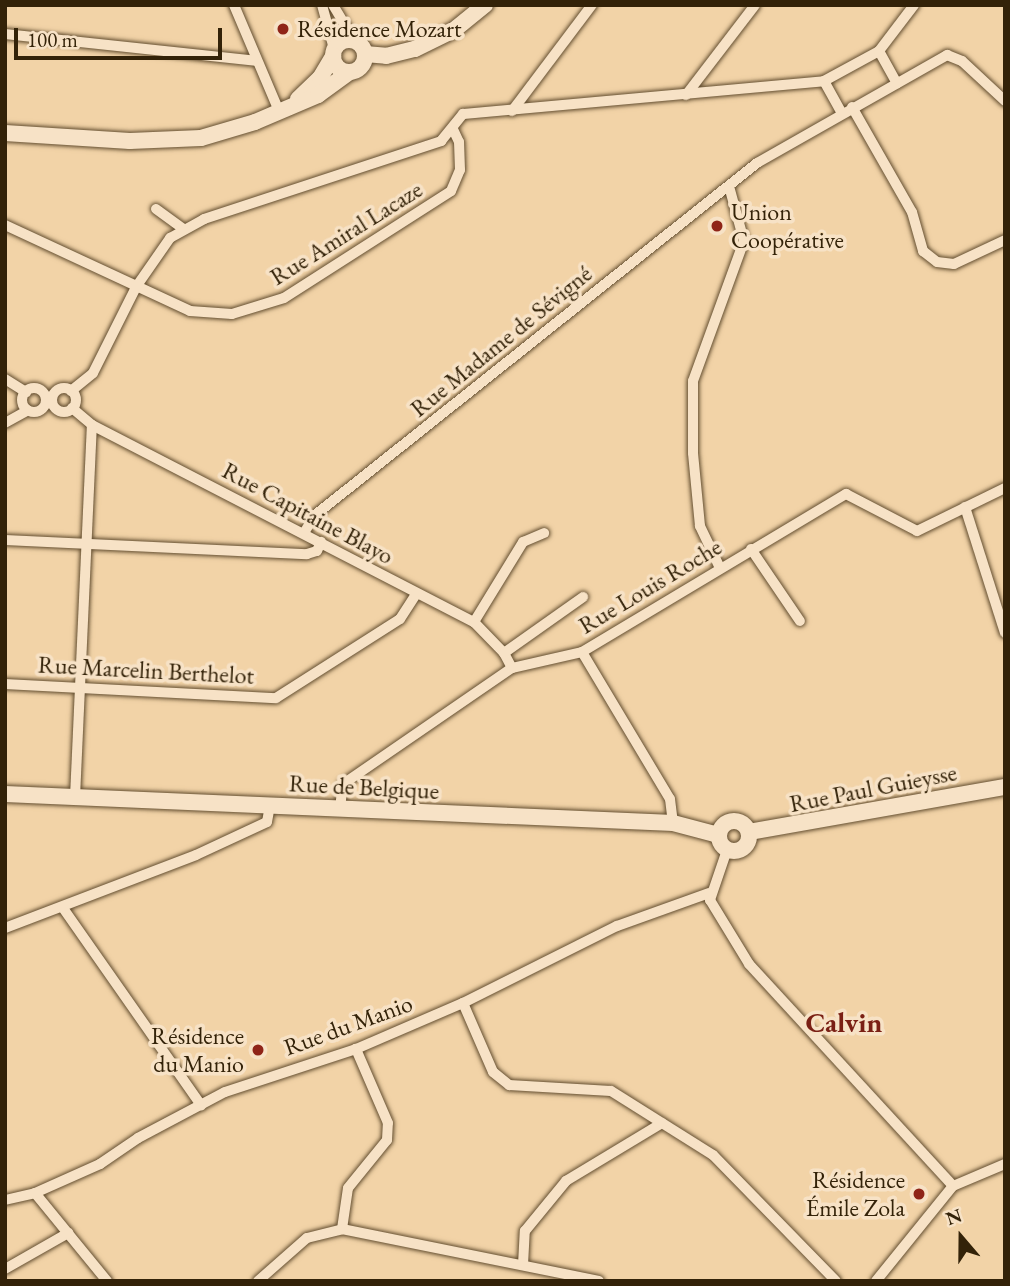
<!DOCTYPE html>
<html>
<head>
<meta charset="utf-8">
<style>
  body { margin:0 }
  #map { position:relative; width:1010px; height:1286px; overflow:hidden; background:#f2d3a7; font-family:"EB Garamond",serif }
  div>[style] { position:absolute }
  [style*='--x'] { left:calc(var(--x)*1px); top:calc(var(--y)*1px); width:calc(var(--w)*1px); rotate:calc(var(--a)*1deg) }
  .roads { filter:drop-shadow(0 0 2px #634e30) drop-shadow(0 0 2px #634e30) }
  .street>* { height:10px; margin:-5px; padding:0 5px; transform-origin:5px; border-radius:5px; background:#f7e2c6 }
  .street>.ring { margin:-5px; padding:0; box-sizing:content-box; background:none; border:10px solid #f7e2c6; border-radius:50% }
  .secondary>* { height:16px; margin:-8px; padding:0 8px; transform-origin:8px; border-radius:8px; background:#f7e2c6 }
  .secondary>.ring { margin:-8px; padding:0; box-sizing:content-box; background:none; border:16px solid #f7e2c6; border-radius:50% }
  .dots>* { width:19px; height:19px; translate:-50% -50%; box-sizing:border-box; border:4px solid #f7e2c6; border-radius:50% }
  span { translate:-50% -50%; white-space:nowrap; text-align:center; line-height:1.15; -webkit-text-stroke:7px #f7e2c6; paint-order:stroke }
  .poi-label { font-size:24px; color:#332208 }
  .left { translate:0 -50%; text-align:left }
  .right { translate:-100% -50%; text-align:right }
  .street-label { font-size:24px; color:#332208 }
  .quarter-label { font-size:28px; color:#7a1f14; font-weight:700 }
  .frame { position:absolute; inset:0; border:7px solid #332208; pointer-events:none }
  .north { position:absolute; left:926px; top:1202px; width:70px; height:70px; -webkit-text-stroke:5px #f7e2c6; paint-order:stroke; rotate:340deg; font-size:19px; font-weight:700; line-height:28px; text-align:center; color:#332208 }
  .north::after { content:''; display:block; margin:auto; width:24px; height:32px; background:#332208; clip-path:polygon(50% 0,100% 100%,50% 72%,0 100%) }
  .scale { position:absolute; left:14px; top:28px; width:208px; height:32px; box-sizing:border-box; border:4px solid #332208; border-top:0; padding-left:9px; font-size:21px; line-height:24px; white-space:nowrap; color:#332208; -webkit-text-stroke:5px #f7e2c6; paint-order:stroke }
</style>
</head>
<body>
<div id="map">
  <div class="roads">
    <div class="street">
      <div style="--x:234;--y:5;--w:115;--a:67"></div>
      <div style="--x:322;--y:5;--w:46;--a:74.7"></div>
      <div style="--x:333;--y:5;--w:41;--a:59"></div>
      <div style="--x:5;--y:34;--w:252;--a:6.1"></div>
      <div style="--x:879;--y:51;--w:37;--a:61"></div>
      <div style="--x:824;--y:81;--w:37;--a:61"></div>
      <div style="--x:686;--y:95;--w:113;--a:-52.5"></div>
      <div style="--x:852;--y:107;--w:121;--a:60.3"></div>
      <div style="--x:912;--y:212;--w:41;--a:74.2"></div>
      <div style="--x:923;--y:251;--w:18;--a:38"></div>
      <div style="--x:937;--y:262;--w:17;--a:7"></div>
      <div style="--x:954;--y:264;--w:56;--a:-25.2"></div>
      <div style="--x:512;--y:111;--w:133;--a:-53"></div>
      <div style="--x:156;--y:209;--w:34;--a:36"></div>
      <div style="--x:5;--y:225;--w:204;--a:24.9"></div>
      <div style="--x:190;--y:311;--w:42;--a:4.1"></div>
      <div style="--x:232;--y:314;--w:54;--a:-17.1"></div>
      <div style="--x:284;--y:298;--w:198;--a:-32.6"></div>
      <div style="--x:451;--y:191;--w:23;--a:-67"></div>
      <div style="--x:460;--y:170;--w:28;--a:-92"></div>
      <div style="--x:459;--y:142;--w:14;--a:-115"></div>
      <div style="--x:5;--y:379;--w:25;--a:32"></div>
      <div class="ring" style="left:22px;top:388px;width:14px;height:14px"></div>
      <div class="ring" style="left:52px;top:388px;width:14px;height:14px"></div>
      <div style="--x:71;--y:391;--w:28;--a:-39"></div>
      <div style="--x:93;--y:373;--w:96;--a:-63.4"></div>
      <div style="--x:136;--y:287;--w:60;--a:-55.2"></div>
      <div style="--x:170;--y:238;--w:39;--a:-29"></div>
      <div style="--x:204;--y:219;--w:250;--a:-18.2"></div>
      <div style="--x:441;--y:141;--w:35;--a:-51"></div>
      <div style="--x:463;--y:114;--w:363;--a:-5.2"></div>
      <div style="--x:824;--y:81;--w:63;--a:-28.6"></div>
      <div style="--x:879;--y:51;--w:58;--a:-52.7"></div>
      <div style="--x:72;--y:408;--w:26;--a:40"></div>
      <div style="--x:92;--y:425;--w:430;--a:27.3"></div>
      <div style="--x:474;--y:622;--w:43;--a:45.9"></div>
      <div style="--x:504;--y:653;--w:17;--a:62"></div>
      <div style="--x:5;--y:423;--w:26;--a:-29"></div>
      <div style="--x:965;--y:507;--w:132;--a:72.4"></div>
      <div style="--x:304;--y:533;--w:21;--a:-59"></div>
      <div style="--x:315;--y:515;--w:565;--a:-38.53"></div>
      <div style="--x:757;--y:163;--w:219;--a:-29.6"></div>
      <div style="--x:947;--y:55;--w:16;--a:22"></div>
      <div style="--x:962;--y:61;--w:59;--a:42.9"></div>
      <div style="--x:5;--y:540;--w:302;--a:2.7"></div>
      <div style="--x:307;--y:554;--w:10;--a:-17"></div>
      <div style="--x:317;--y:551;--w:10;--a:-66"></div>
      <div style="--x:751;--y:549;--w:87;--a:55.8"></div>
      <div style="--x:720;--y:568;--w:47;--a:-115.5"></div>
      <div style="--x:700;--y:526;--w:73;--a:-95.5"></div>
      <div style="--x:693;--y:453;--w:72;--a:-90"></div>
      <div style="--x:693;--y:381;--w:149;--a:-70"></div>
      <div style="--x:744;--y:241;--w:57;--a:-105.3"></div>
      <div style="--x:474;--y:622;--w:94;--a:-58.5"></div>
      <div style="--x:523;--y:542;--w:23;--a:-23"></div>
      <div style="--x:582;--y:652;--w:171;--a:59.1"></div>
      <div style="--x:670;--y:799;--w:24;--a:83"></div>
      <div style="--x:504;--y:653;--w:97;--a:-35.3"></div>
      <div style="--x:5;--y:684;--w:271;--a:3"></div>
      <div style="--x:276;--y:698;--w:147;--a:-32.5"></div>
      <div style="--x:400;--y:619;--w:30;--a:-57"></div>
      <div style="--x:75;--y:797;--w:372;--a:-87.4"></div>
      <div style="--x:340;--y:808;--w:24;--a:-83"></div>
      <div style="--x:343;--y:784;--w:205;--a:-34.5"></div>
      <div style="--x:512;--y:668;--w:72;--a:-12.9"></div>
      <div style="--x:582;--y:652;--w:308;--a:-30.9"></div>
      <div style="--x:846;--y:494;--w:80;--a:27.5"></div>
      <div style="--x:917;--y:531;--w:98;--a:-26"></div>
      <div style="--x:727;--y:850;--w:53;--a:108.8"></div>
      <div style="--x:710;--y:900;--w:75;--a:58.6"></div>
      <div style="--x:749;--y:964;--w:301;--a:47.4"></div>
      <div style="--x:63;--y:908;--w:241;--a:55"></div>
      <div style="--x:5;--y:928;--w:204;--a:-20.9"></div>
      <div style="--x:196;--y:855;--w:78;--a:-24.9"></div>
      <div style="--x:267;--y:822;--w:17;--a:-80"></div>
      <div style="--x:463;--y:1003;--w:75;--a:66.5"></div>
      <div style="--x:493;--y:1072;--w:21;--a:39"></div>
      <div style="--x:509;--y:1085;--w:102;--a:3.4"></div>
      <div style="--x:611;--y:1091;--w:120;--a:32.1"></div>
      <div style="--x:713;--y:1155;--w:176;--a:45.7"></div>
      <div style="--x:35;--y:1193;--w:114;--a:50.7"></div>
      <div style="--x:5;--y:1200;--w:31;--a:-13"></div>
      <div style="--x:35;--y:1193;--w:71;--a:-24"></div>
      <div style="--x:100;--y:1164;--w:46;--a:-34.4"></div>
      <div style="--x:138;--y:1138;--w:98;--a:-27.9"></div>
      <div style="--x:225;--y:1092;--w:138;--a:-18.2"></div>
      <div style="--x:356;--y:1049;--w:116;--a:-23.3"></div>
      <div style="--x:463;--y:1003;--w:172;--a:-26.6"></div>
      <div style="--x:617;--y:926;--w:98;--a:-19.7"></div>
      <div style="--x:342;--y:1229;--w:41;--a:-81.7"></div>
      <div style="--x:348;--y:1188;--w:62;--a:-50.9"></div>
      <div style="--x:387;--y:1140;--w:17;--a:-87"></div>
      <div style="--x:388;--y:1123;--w:81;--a:-113.4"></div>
      <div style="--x:523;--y:1265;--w:34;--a:-87"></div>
      <div style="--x:525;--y:1231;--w:65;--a:-50.6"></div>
      <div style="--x:566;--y:1181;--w:112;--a:-31.1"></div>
      <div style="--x:5;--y:1269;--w:73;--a:-29.7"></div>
      <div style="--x:258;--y:1281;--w:65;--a:-41.3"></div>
      <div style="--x:307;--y:1238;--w:36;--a:-14"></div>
      <div style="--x:342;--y:1229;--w:262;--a:11.4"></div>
      <div style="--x:876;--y:1281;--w:122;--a:-51"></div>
      <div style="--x:953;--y:1186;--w:56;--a:-22.9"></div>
    </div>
    <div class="secondary">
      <div class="ring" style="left:333px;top:40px;width:16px;height:16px"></div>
      <div style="--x:365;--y:54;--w:21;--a:5"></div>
      <div style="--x:386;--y:56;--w:30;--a:-14"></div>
      <div style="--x:415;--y:49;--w:43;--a:-26"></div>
      <div style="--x:454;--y:30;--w:40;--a:-39"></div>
      <div style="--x:298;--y:99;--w:30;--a:-44"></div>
      <div style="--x:320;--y:78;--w:26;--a:-59"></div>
      <div style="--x:5;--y:133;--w:125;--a:3.7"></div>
      <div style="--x:130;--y:141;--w:71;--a:-2.4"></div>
      <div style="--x:201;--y:138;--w:56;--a:-16.5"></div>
      <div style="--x:255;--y:122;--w:69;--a:-23.2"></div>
      <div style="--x:318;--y:95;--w:39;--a:-36"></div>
      <div style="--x:5;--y:794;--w:669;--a:2.49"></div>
      <div style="--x:673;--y:823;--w:47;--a:14.9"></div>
      <div class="ring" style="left:719px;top:821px;width:14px;height:14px"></div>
      <div style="--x:749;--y:832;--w:260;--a:-10"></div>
    </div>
  </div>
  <div class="dots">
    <div style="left:283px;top:29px;background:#8f2418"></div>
    <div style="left:717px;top:226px;background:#8f2418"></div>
    <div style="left:258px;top:1050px;background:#8f2418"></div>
    <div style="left:919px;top:1194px;background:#8f2418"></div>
  </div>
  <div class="poi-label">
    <span class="left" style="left:297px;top:29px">Résidence Mozart</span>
    <span class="left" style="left:731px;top:226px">Union<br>Coopérative</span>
    <span class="right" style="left:244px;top:1050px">Résidence<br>du Manio</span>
    <span class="right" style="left:905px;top:1194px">Résidence<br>Émile Zola</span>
  </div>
  <div class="street-label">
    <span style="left:346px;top:233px;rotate:-32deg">Rue Amiral Lacaze</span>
    <span style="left:501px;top:341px;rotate:-39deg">Rue Madame de Sévigné</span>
    <span style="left:308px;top:513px;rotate:28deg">Rue Capitaine Blayo</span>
    <span style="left:650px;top:586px;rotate:-31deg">Rue Louis Roche</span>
    <span style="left:146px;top:670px;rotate:3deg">Rue Marcelin Berthelot</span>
    <span style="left:364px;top:787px;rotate:3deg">Rue de Belgique</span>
    <span style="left:873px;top:788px;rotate:-11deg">Rue Paul Guieysse</span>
    <span style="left:348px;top:1025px;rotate:-20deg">Rue du Manio</span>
  </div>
  <div class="quarter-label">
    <span style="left:844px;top:1022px">Calvin</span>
  </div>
  <div class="frame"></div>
  <div class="north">N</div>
  <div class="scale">100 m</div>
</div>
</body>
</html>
